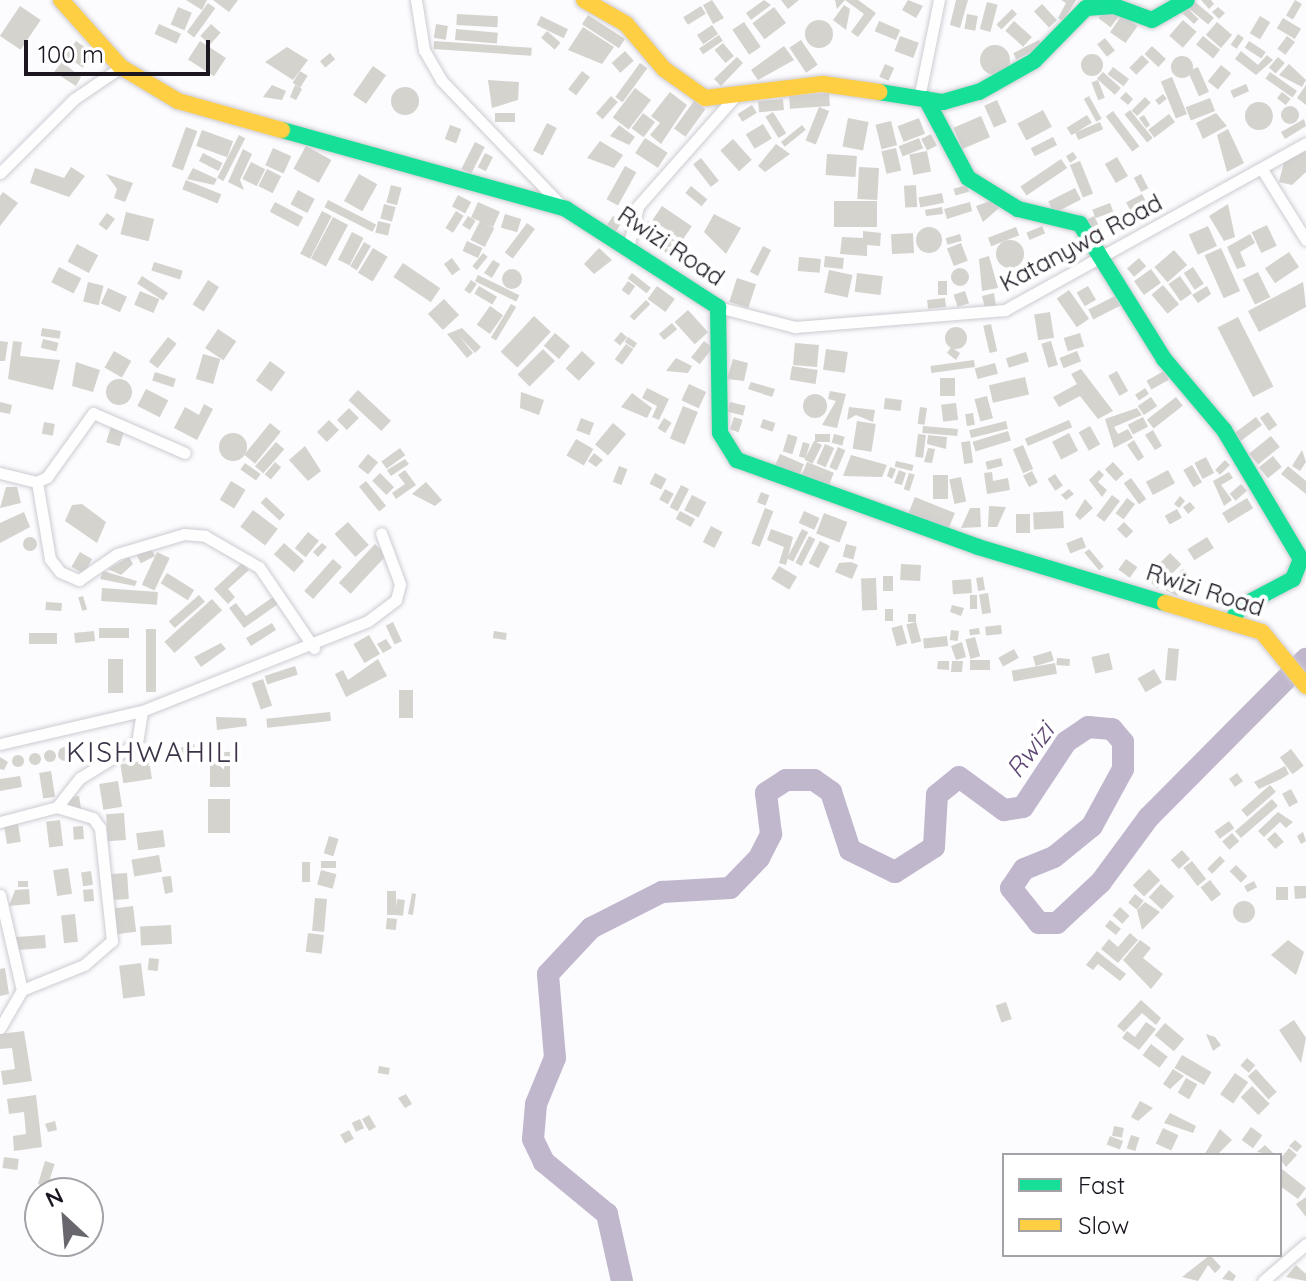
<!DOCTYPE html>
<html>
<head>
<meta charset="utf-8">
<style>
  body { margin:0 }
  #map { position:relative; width:1306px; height:1281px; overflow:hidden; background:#fcfbfe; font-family:Quicksand,sans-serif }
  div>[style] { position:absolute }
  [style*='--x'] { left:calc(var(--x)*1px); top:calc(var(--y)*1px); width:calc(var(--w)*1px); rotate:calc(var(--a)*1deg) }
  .river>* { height:22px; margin:-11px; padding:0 11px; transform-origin:11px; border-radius:11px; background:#c0b7cd }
  .building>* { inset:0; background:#d4d3ce; transform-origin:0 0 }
  .round { border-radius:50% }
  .roads { filter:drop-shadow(0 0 2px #cdcbd1) drop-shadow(0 0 2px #cdcbd1) }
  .street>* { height:11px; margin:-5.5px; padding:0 5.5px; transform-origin:5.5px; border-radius:5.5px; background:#fffeff }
  .fast>* { height:16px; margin:-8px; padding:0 8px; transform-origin:8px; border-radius:8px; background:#16e098 }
  .slow>* { height:16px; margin:-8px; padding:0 8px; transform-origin:8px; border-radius:8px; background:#ffcf43 }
  span { translate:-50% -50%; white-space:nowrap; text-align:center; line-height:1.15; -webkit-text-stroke:8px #fff; paint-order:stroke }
  .street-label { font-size:24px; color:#1b1620 }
  .water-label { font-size:26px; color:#5e4874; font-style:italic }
  .quarter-label { font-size:28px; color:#3d3348; letter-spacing:2px }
  .legend { position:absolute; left:1002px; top:1153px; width:280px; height:104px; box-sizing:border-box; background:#fff; border:2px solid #a4a2a6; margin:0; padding:10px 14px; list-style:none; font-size:24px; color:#1b1620 }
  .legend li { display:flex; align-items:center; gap:16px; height:40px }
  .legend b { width:40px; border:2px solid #a4a2a6 }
  .north { position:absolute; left:24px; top:1177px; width:80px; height:80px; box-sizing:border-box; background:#fff; border:2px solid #a4a2a6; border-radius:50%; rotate:334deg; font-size:22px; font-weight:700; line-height:32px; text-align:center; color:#1b1620 }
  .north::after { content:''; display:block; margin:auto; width:28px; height:36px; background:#6a666e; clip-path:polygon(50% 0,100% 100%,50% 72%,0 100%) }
  .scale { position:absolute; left:24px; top:40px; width:186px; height:36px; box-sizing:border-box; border:4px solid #1b1620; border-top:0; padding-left:10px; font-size:24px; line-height:28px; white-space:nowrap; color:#1b1620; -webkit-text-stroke:6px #fff; paint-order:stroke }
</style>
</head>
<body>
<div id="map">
  <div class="river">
    <div style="--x:622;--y:1281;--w:69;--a:-102.6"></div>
    <div style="--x:607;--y:1214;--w:82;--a:-140.5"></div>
    <div style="--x:544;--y:1162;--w:25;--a:-116"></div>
    <div style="--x:533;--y:1139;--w:35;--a:-85"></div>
    <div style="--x:536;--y:1104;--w:50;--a:-67.6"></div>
    <div style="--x:555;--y:1058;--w:84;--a:-94.8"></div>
    <div style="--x:548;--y:974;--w:63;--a:-46.9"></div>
    <div style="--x:591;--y:928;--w:80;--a:-26.9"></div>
    <div style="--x:662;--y:892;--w:68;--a:-3.4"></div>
    <div style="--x:730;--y:888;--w:42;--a:-46"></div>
    <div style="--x:759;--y:858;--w:27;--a:-63"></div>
    <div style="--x:771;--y:834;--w:41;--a:-97"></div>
    <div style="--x:766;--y:793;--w:24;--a:-33"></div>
    <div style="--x:786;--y:780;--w:28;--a:0"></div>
    <div style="--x:814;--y:780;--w:21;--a:35"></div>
    <div style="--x:831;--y:792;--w:61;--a:71.9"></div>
    <div style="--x:850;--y:850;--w:50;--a:26.1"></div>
    <div style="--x:895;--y:872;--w:46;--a:-32.7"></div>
    <div style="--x:934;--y:847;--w:52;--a:-86.7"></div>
    <div style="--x:937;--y:795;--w:28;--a:-39"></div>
    <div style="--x:959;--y:777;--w:56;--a:36.3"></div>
    <div style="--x:1004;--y:810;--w:19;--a:-9"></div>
    <div style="--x:1023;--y:807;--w:78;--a:-56.5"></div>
    <div style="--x:1066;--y:742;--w:27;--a:-34"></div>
    <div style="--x:1088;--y:727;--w:24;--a:5"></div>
    <div style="--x:1112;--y:729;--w:17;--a:50"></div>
    <div style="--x:1123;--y:742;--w:27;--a:90"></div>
    <div style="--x:1123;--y:769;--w:65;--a:118.5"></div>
    <div style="--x:1092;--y:826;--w:49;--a:140.8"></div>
    <div style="--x:1054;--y:857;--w:32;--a:158"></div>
    <div style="--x:1024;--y:869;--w:23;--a:124"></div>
    <div style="--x:1011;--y:888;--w:45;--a:51.3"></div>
    <div style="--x:1039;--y:923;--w:18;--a:0"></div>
    <div style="--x:1057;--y:923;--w:60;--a:-43"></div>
    <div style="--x:1101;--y:882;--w:81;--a:-53.6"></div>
    <div style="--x:1149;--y:817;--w:223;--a:-45.2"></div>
  </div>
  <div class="building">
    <div style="clip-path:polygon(186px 0,207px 0,202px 10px)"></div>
    <div style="clip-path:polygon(213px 0,238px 0,229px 12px)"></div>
    <div style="clip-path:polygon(712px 0,724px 18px,713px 24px,703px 5px)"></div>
    <div style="clip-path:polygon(764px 0,771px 5px,751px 20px,746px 13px)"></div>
    <div style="clip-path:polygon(781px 0,799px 0,788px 9px)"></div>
    <div style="clip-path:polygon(835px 0,858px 0,876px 13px,858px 37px,851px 32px,864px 14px,845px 0,837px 9px)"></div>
    <div style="clip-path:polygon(908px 0,923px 6px,916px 18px,902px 10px)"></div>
    <div style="clip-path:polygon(956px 0,968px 0,960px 28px,950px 25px)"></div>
    <div style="clip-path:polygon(1061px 0,1076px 0,1063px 21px,1058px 18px,1066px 3px)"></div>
    <div style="clip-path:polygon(1201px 0,1211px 0,1214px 4px,1209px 9px)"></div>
    <div style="left:1295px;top:0;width:8px;height:18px;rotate:30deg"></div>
    <div style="left:1194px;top:1px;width:26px;height:9px;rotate:40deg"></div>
    <div style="left:987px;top:2px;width:11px;height:28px;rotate:15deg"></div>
    <div style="left:208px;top:3px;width:9px;height:36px;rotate:36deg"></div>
    <div style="left:1042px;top:4px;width:22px;height:11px;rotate:47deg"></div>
    <div style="clip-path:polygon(844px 5px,850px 9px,846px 30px,833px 20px)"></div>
    <div style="left:20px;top:6px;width:25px;height:36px;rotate:34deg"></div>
    <div style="left:701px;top:6px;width:9px;height:21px;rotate:58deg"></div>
    <div style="left:178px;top:7px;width:15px;height:19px;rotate:23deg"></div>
    <div style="left:774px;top:7px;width:20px;height:27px;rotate:53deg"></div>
    <div style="left:1107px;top:7px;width:15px;height:14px;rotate:37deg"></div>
    <div style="clip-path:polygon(1218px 7px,1225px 13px,1219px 19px,1212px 12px)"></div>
    <div style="left:1187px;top:8px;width:16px;height:7px;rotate:43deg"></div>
    <div style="left:1012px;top:9px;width:7px;height:22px;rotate:45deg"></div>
    <div style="left:457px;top:14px;width:41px;height:11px;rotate:3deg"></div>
    <div style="left:967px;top:14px;width:11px;height:15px;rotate:10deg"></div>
    <div style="left:588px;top:15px;width:44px;height:11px;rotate:33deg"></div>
    <div style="left:1122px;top:15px;width:19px;height:21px;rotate:35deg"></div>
    <div style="left:541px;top:16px;width:30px;height:10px;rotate:26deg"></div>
    <div style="left:1260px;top:16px;width:12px;height:20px;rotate:31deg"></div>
    <div style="left:1283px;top:18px;width:21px;height:12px;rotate:31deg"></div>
    <div style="left:1183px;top:20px;width:18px;height:21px;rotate:41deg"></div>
    <div class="round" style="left:805px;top:20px;width:28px;height:28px"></div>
    <div style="left:879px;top:21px;width:23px;height:11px;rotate:23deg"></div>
    <div style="left:1014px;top:21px;width:24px;height:13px;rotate:42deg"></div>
    <div style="left:744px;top:22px;width:30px;height:14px;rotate:56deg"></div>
    <div style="left:1217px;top:22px;width:20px;height:17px;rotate:41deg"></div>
    <div style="left:159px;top:24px;width:24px;height:11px;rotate:24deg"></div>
    <div style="left:211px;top:24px;width:13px;height:16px;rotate:42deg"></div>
    <div style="left:436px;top:24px;width:12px;height:14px;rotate:9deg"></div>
    <div style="left:712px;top:25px;width:11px;height:18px;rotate:56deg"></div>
    <div style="clip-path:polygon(583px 27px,614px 47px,602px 64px,568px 50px)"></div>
    <div style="left:456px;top:29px;width:42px;height:11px;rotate:5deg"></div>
    <div style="left:547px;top:31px;width:18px;height:9px;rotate:41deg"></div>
    <div style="left:1238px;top:34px;width:7px;height:13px;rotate:34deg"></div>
    <div style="left:719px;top:35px;width:7px;height:24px;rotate:56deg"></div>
    <div style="left:900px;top:36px;width:20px;height:16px;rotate:20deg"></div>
    <div style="left:1203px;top:36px;width:22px;height:11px;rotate:39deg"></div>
    <div style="left:1287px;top:36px;width:10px;height:16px;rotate:37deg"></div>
    <div style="left:1105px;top:38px;width:16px;height:10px;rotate:52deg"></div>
    <div style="left:801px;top:40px;width:30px;height:14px;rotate:56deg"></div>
    <div style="left:1039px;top:40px;width:7px;height:29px;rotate:63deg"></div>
    <div style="left:76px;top:41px;width:21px;height:18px;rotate:35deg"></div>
    <div style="left:200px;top:41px;width:31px;height:22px;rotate:33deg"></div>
    <div style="left:434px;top:41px;width:98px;height:8px;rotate:4deg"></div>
    <div style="left:1249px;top:41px;width:20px;height:8px;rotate:33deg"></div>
    <div style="left:723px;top:43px;width:17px;height:11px;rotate:50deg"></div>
    <div class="round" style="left:980px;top:45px;width:30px;height:30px"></div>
    <div style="clip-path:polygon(784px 46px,794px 60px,758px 80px,751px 70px)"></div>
    <div style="left:1152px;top:46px;width:19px;height:11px;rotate:43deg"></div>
    <div style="clip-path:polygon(287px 47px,308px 60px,293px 80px,265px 62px)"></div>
    <div style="left:625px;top:51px;width:13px;height:18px;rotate:48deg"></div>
    <div style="clip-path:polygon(1241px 51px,1258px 65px,1267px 55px,1273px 60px,1256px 75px,1235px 59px)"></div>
    <div style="left:330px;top:53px;width:8px;height:13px;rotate:50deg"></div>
    <div class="round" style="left:1081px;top:54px;width:22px;height:22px"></div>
    <div style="left:1142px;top:55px;width:10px;height:18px;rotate:45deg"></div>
    <div class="round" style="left:1171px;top:56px;width:22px;height:22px"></div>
    <div style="clip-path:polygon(737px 57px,743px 63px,721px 86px,714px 79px)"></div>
    <div style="left:1278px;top:57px;width:9px;height:14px;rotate:41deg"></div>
    <div style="clip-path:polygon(62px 62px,81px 77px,76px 86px,54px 72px)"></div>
    <div style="left:640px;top:63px;width:9px;height:42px;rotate:36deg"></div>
    <div style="left:885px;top:64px;width:10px;height:14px;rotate:24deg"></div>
    <div style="clip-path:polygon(1289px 64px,1306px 80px,1302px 87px,1279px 75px)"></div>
    <div style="left:1221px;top:65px;width:13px;height:21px;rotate:39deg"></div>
    <div style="left:373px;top:66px;width:16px;height:35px;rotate:35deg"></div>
    <div style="left:1113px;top:67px;width:20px;height:9px;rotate:37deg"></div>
    <div style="left:1198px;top:67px;width:27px;height:11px;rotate:66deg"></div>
    <div style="left:300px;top:71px;width:9px;height:14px;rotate:32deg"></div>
    <div style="left:582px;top:71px;width:10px;height:23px;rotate:37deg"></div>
    <div style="left:1103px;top:72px;width:24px;height:9px;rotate:42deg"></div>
    <div style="left:1270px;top:72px;width:33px;height:8px;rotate:35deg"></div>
    <div style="left:1172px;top:77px;width:40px;height:12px;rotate:68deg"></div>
    <div style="clip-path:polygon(488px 80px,519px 82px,518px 100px,492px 108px)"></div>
    <div style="left:1098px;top:80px;width:19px;height:7px;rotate:69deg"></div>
    <div style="left:1246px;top:84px;width:8px;height:17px;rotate:67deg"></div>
    <div style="clip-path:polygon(272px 85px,286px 91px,282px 100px,263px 97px)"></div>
    <div style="clip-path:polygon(295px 85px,302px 89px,296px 100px,290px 97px)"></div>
    <div style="clip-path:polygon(1306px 85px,1306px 105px,1297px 98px)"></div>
    <div class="round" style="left:391px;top:87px;width:28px;height:28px"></div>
    <div style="left:635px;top:88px;width:20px;height:37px;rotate:37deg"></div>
    <div style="clip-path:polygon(670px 92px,687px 105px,661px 144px,650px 135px,660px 123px,651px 116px)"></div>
    <div style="clip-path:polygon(1126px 92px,1133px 99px,1128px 105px,1120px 98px)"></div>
    <div style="left:1282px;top:92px;width:11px;height:8px;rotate:38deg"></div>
    <div style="left:829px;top:93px;width:13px;height:40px;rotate:86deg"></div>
    <div style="left:1163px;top:94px;width:6px;height:10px;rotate:51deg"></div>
    <div style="left:611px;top:96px;width:9px;height:23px;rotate:41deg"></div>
    <div style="left:1089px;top:96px;width:26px;height:6px;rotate:61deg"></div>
    <div style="left:1145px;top:97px;width:8px;height:19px;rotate:45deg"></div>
    <div style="left:1210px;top:98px;width:14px;height:26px;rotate:69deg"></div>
    <div style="left:783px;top:99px;width:11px;height:25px;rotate:85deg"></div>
    <div style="left:997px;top:100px;width:24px;height:14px;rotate:66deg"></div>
    <div style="left:694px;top:101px;width:14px;height:34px;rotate:36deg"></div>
    <div class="round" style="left:1245px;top:102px;width:28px;height:28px"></div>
    <div style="left:752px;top:105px;width:9px;height:17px;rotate:58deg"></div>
    <div class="round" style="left:1281px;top:106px;width:18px;height:18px"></div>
    <div style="left:819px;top:107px;width:11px;height:36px;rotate:22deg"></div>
    <div style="left:1043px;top:110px;width:19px;height:29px;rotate:62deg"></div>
    <div style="left:1130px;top:110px;width:36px;height:7px;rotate:51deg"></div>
    <div style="left:1113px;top:111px;width:44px;height:9px;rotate:53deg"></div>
    <div style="left:773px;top:112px;width:25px;height:9px;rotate:58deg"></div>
    <div style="left:495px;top:113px;width:20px;height:9px"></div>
    <div style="left:643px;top:113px;width:15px;height:19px;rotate:37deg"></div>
    <div style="clip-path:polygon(1216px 113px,1227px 126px,1203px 139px,1196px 123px)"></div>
    <div style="left:1169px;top:114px;width:10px;height:26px;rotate:53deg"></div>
    <div style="left:1087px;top:115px;width:9px;height:24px;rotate:58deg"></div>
    <div style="clip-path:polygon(1144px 115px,1150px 125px,1146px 128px,1139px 118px)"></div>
    <div style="left:981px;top:116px;width:23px;height:30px;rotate:67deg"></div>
    <div style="left:848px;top:118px;width:21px;height:29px;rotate:11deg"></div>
    <div style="left:919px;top:118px;width:17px;height:23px;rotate:69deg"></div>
    <div style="clip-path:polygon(1304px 119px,1306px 126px,1285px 139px,1281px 132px)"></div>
    <div style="left:891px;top:121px;width:25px;height:16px;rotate:76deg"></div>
    <div style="left:1100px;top:122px;width:8px;height:27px;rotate:67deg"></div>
    <div style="left:547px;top:123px;width:11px;height:31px;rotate:27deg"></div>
    <div style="left:763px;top:124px;width:17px;height:20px;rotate:59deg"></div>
    <div style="left:450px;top:125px;width:12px;height:15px;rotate:20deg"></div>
    <div style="clip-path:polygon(619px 125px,635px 137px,629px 145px,610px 136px)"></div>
    <div style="left:802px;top:125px;width:6px;height:27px;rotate:51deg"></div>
    <div style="left:186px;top:127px;width:12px;height:42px;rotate:20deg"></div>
    <div style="clip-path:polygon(1228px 129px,1244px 163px,1227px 172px,1217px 135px)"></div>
    <div style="left:202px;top:130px;width:33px;height:17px;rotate:20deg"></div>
    <div style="left:931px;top:134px;width:13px;height:11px;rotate:63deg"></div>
    <div style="left:239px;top:135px;width:7px;height:48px;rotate:27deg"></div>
    <div style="left:1053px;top:137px;width:9px;height:25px;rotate:63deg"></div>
    <div style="left:645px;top:138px;width:27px;height:18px;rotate:33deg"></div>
    <div style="left:919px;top:138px;width:11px;height:22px;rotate:68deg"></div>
    <div style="left:733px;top:139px;width:28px;height:17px;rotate:48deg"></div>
    <div style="clip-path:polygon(600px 141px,623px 155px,614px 168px,587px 158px)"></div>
    <div style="left:475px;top:142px;width:11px;height:30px;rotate:27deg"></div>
    <div style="clip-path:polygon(776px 144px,790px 154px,765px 172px,758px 166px)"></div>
    <div style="left:306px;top:146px;width:29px;height:26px;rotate:29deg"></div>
    <div style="left:273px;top:148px;width:20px;height:19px;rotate:24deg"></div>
    <div style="left:896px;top:148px;width:23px;height:15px;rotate:77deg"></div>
    <div style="clip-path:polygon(243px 149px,252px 154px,240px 180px,244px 190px,228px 182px)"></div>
    <div style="left:927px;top:151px;width:21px;height:18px;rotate:79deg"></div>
    <div style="clip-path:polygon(1306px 151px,1306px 172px,1292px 185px,1279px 182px,1284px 162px)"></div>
    <div style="clip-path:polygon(1073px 152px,1077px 158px,1070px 163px,1066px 156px)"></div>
    <div style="left:203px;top:153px;width:22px;height:9px;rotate:27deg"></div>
    <div style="left:485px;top:153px;width:9px;height:16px;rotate:27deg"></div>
    <div style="left:827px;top:154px;width:30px;height:21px;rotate:4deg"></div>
    <div style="left:1117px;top:157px;width:22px;height:14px;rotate:60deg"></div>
    <div style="left:701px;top:158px;width:29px;height:10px;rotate:52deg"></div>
    <div style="left:1061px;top:159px;width:11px;height:49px;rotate:56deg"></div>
    <div style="left:1080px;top:161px;width:35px;height:11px;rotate:68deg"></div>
    <div style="left:251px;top:162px;width:16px;height:19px;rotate:27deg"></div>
    <div style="left:625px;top:166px;width:13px;height:38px;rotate:29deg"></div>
    <div style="clip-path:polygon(71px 167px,85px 176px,69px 197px,30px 183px,35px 168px,64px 178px)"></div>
    <div style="left:859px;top:167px;width:20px;height:32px;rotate:3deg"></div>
    <div style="clip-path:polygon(193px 168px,217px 179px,214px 185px,187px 179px)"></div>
    <div style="left:267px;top:169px;width:16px;height:19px;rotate:27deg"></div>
    <div style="clip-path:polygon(106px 174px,133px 183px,125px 202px,114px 198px,117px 189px)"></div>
    <div style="left:359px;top:174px;width:21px;height:31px;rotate:29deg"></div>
    <div style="left:1141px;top:174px;width:16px;height:8px;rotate:63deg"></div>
    <div style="left:186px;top:180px;width:38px;height:10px;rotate:22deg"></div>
    <div style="left:391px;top:185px;width:11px;height:18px;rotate:15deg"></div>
    <div style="left:916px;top:185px;width:22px;height:12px;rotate:87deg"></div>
    <div style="left:967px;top:185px;width:7px;height:14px;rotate:74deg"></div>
    <div style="left:691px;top:186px;width:21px;height:9px;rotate:39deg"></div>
    <div style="left:1075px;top:188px;width:13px;height:30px;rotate:63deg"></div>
    <div style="left:298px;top:190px;width:19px;height:16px;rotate:28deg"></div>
    <div style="clip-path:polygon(3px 192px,18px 203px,0 226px,0 196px)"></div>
    <div style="left:942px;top:193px;width:10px;height:24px;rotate:79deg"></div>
    <div style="left:1142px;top:194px;width:17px;height:18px;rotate:62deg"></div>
    <div style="left:458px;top:195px;width:15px;height:13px;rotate:28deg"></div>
    <div style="clip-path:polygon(996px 199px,999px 208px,983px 222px,976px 206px)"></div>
    <div style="left:328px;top:200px;width:54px;height:8px;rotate:27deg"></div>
    <div style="left:877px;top:201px;width:26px;height:43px;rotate:90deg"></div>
    <div style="left:275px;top:202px;width:32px;height:11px;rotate:28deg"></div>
    <div style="left:478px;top:202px;width:24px;height:17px;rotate:24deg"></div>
    <div style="clip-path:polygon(970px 202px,972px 211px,947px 219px,944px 209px)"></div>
    <div style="left:1110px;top:203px;width:9px;height:19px;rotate:69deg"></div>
    <div style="left:384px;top:204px;width:12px;height:15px;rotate:14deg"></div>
    <div style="clip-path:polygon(1228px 204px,1235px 237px,1224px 241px,1209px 216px)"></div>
    <div style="left:662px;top:206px;width:36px;height:17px;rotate:34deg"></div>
    <div style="clip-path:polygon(942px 207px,943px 214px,926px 216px,925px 210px)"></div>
    <div style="left:322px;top:211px;width:11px;height:48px;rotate:27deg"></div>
    <div style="left:456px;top:211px;width:9px;height:20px;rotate:32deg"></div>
    <div style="left:126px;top:212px;width:29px;height:23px;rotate:14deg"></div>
    <div style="left:107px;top:213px;width:10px;height:14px;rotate:37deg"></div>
    <div style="left:505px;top:214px;width:17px;height:14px;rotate:17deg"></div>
    <div style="clip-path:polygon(714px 214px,741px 228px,726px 254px,704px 232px)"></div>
    <div style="left:468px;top:216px;width:9px;height:11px;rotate:32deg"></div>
    <div style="left:613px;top:216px;width:11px;height:11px;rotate:34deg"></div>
    <div style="left:1094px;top:216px;width:25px;height:13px;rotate:63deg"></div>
    <div style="left:333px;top:217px;width:17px;height:47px;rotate:28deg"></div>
    <div style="left:378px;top:221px;width:13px;height:12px;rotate:13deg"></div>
    <div style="left:480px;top:221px;width:16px;height:21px;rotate:27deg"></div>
    <div style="left:648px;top:221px;width:36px;height:15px;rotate:36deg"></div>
    <div style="left:527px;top:223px;width:10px;height:37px;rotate:37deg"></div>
    <div style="left:1267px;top:225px;width:23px;height:17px;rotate:65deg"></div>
    <div style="left:1042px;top:226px;width:8px;height:17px;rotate:67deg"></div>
    <div style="left:1208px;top:226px;width:22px;height:21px;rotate:66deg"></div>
    <div style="left:1016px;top:227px;width:9px;height:30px;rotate:69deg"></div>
    <div class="round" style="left:916px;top:227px;width:26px;height:26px"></div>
    <div style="clip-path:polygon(863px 231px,881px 233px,880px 246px,867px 245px,867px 256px,840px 254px,842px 237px,863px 238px)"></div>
    <div style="left:352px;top:232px;width:13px;height:31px;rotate:27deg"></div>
    <div style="left:913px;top:233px;width:20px;height:22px;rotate:87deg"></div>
    <div style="left:960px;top:234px;width:7px;height:15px;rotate:74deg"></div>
    <div style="clip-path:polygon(1250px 234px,1255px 243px,1240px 252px,1246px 266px,1237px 269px,1227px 247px)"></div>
    <div class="round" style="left:996px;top:240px;width:28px;height:28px"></div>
    <div style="left:467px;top:241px;width:17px;height:11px;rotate:24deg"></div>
    <div style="left:364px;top:242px;width:8px;height:28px;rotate:30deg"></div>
    <div style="left:961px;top:243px;width:19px;height:15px;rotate:69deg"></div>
    <div style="left:77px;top:244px;width:24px;height:20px;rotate:28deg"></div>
    <div style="left:763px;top:246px;width:9px;height:29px;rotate:27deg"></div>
    <div style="left:373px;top:248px;width:17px;height:29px;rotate:31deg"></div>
    <div style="clip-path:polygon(599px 248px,612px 260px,594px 274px,584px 264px)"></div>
    <div style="left:1221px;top:248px;width:47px;height:18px;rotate:66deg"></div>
    <div style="left:1052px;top:249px;width:18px;height:13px;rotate:61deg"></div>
    <div style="left:1174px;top:250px;width:20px;height:26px;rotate:49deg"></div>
    <div style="left:1289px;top:252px;width:18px;height:29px;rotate:56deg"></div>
    <div style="left:483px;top:253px;width:6px;height:17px;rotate:39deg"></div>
    <div style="left:825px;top:256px;width:19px;height:11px;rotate:6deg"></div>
    <div style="clip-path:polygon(989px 256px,998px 288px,982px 291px,979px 259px)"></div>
    <div style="left:799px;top:257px;width:22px;height:14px;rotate:5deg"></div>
    <div style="left:452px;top:258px;width:14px;height:10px;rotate:54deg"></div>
    <div style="left:1139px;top:258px;width:11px;height:16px;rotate:49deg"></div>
    <div style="clip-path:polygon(493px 260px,500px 264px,492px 278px,484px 273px)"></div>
    <div style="left:154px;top:262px;width:30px;height:9px;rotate:17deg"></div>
    <div style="left:403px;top:263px;width:45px;height:17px;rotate:34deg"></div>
    <div style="left:59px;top:267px;width:25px;height:17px;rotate:27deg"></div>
    <div style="left:1193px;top:267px;width:20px;height:11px;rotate:57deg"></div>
    <div class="round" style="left:951px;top:268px;width:18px;height:18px"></div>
    <div class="round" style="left:502px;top:269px;width:20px;height:20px"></div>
    <div style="left:1151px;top:269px;width:17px;height:21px;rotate:54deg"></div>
    <div style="left:829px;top:270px;width:24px;height:23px;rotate:12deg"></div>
    <div style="left:1258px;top:272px;width:28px;height:17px;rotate:64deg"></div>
    <div style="left:632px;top:273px;width:24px;height:7px;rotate:38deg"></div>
    <div style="left:857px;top:273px;width:26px;height:19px;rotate:7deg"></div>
    <div style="left:478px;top:275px;width:46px;height:7px;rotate:26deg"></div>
    <div style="left:142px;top:276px;width:31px;height:9px;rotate:33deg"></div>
    <div style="left:1180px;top:276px;width:21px;height:14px;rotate:55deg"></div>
    <div style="left:737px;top:278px;width:20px;height:25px;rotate:18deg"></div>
    <div style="left:208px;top:280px;width:13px;height:29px;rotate:32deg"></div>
    <div style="left:471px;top:280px;width:7px;height:12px;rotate:34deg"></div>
    <div style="left:628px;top:281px;width:9px;height:11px;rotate:36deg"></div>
    <div style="left:938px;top:281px;width:9px;height:14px"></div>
    <div style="left:88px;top:282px;width:16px;height:20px;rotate:14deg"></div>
    <div style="clip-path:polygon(1303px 282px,1306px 307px,1259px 332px,1248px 311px)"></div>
    <div style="left:1163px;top:285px;width:25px;height:15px;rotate:50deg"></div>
    <div style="left:479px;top:286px;width:21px;height:9px;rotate:31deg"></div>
    <div style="left:657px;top:286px;width:22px;height:16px;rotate:36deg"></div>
    <div style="left:1088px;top:286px;width:16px;height:13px;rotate:60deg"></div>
    <div style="clip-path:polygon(1207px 286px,1211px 294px,1198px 303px,1192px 295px)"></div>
    <div style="left:108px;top:288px;width:21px;height:17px;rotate:25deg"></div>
    <div style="left:1069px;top:290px;width:35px;height:15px;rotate:55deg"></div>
    <div style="left:140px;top:291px;width:21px;height:15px;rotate:23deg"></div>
    <div style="left:965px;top:291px;width:13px;height:12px;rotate:72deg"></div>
    <div style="clip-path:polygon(994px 293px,996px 306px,985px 308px,982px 296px)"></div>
    <div style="left:1115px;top:296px;width:11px;height:30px;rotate:63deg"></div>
    <div style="left:945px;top:298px;width:9px;height:18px;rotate:84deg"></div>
    <div style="left:444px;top:299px;width:22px;height:22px;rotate:47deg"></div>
    <div style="left:646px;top:300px;width:6px;height:23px;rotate:45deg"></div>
    <div style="left:511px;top:304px;width:6px;height:39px;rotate:31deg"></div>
    <div style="left:490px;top:306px;width:16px;height:23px;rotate:35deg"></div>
    <div style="left:688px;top:310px;width:30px;height:18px;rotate:48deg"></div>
    <div style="left:1050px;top:312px;width:26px;height:16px;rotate:81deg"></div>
    <div style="left:534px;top:316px;width:23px;height:49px;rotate:43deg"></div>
    <div style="left:1238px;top:317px;width:78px;height:23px;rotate:63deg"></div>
    <div style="left:672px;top:323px;width:8px;height:17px;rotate:50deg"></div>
    <div style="left:991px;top:324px;width:28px;height:8px;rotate:77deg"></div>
    <div class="round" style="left:945px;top:327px;width:22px;height:22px"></div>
    <div style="left:42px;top:328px;width:19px;height:8px;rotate:9deg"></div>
    <div style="clip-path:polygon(462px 328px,481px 347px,475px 353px,459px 336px,473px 353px,467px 358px,447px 334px)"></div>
    <div style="left:218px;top:329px;width:22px;height:23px;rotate:34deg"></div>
    <div style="left:621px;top:332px;width:8px;height:11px;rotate:40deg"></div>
    <div style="left:555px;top:333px;width:20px;height:17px;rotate:41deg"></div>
    <div style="left:1080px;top:333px;width:14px;height:17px;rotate:73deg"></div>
    <div style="left:168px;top:337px;width:11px;height:31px;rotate:38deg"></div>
    <div style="left:628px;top:337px;width:11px;height:6px;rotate:34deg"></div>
    <div style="left:43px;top:339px;width:16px;height:9px;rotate:14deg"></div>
    <div style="clip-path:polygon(0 341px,8px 342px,5px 361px,0 361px)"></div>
    <div style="clip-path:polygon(13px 341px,22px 342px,20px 356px,60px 360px,53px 390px,8px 379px)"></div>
    <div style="left:704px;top:341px;width:11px;height:21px;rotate:38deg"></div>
    <div style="left:1051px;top:341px;width:25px;height:10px;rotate:74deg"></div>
    <div style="left:795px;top:343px;width:24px;height:22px;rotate:5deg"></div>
    <div style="left:626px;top:344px;width:9px;height:19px;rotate:36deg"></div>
    <div style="clip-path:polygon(951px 347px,960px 353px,956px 360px,947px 353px)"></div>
    <div style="left:543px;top:349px;width:17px;height:36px;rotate:45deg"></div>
    <div style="left:826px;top:349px;width:22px;height:21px;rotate:8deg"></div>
    <div style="left:114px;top:351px;width:20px;height:19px;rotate:30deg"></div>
    <div style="left:582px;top:351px;width:18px;height:24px;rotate:43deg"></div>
    <div style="left:1077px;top:351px;width:11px;height:19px;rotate:68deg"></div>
    <div style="left:1026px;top:352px;width:10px;height:21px;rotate:73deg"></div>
    <div style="left:203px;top:354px;width:18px;height:26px;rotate:16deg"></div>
    <div style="clip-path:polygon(676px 358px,692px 366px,688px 373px,666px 371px)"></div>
    <div style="clip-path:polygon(733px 359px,748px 363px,744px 381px,727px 379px)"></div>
    <div style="left:974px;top:360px;width:7px;height:44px;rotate:82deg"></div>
    <div style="left:270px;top:361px;width:19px;height:24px;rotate:36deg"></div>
    <div style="clip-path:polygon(76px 362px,100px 370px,93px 392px,72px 386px)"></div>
    <div style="left:995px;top:363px;width:11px;height:21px;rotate:75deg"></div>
    <div style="left:792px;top:366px;width:26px;height:14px;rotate:9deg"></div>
    <div style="clip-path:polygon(1081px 369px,1113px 411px,1098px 419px,1080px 396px,1059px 407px,1053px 397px,1077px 384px,1071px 374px)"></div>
    <div style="left:1117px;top:371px;width:23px;height:10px;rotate:61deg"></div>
    <div style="left:1164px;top:371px;width:10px;height:20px;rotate:61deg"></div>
    <div style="left:155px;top:372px;width:22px;height:9px;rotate:18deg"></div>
    <div style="left:1025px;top:377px;width:18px;height:37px;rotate:77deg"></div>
    <div style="left:955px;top:378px;width:18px;height:15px;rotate:90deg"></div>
    <div class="round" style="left:106px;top:379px;width:26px;height:26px"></div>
    <div style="clip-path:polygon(751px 382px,775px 389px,772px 397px,748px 389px)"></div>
    <div style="left:689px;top:384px;width:19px;height:18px;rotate:25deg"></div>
    <div style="clip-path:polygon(647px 388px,669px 399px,659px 420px,652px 417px,657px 406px,642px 398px)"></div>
    <div style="left:1145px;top:388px;width:7px;height:12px;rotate:56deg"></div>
    <div style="left:146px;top:389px;width:25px;height:19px;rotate:27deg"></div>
    <div style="left:358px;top:390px;width:45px;height:14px;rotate:43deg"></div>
    <div style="clip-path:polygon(830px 391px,846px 394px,837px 428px,822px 425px,836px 401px,828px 399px)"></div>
    <div style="clip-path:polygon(521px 392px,544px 400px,539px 415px,520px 408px)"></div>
    <div style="clip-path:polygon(632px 393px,652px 408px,647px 418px,621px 407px)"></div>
    <div class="round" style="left:803px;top:394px;width:24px;height:24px"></div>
    <div style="left:987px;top:396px;width:23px;height:13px;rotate:75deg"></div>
    <div style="left:1151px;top:397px;width:11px;height:16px;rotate:56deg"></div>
    <div style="left:1176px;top:397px;width:11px;height:37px;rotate:52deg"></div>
    <div style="left:885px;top:398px;width:17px;height:11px;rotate:7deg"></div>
    <div style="clip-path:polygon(0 402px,12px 405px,10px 414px,0 412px)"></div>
    <div style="left:730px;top:402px;width:16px;height:10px;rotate:14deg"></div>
    <div style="left:956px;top:403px;width:17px;height:15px;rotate:83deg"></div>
    <div style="clip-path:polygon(204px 404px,213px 409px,197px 440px,174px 428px,185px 407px,199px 415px)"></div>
    <div style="left:683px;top:406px;width:16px;height:35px;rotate:22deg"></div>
    <div style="clip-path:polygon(849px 407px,875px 410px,873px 422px,856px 415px,847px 420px)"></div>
    <div style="left:920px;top:407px;width:7px;height:17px;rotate:8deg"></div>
    <div style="left:349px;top:408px;width:14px;height:17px;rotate:45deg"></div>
    <div style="clip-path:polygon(1137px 408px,1142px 415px,1114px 427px,1118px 434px,1128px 429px,1133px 438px,1114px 448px,1105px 419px)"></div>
    <div style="left:1268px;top:412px;width:16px;height:10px;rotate:55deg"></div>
    <div style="left:973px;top:413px;width:12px;height:8px;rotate:81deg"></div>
    <div style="left:734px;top:417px;width:9px;height:13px;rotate:18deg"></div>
    <div style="left:1143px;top:417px;width:11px;height:17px;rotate:63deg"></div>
    <div style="left:1256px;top:417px;width:10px;height:30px;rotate:53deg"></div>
    <div style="left:581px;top:418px;width:14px;height:13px;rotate:21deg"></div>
    <div style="left:664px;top:418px;width:9px;height:12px;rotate:32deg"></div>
    <div style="left:763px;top:419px;width:13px;height:9px;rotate:18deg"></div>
    <div style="left:329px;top:420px;width:14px;height:17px;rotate:45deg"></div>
    <div style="left:1069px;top:420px;width:8px;height:48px;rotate:67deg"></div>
    <div style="left:857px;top:421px;width:19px;height:28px;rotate:9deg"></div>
    <div style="left:1006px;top:421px;width:8px;height:38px;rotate:76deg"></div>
    <div style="left:44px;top:422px;width:11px;height:12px;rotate:10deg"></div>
    <div style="left:112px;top:423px;width:14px;height:20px;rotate:17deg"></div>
    <div style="left:270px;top:423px;width:14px;height:41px;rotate:39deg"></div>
    <div style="left:613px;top:423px;width:17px;height:28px;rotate:40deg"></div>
    <div style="left:923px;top:426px;width:35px;height:7px;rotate:5deg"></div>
    <div style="left:1090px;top:426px;width:21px;height:13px;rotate:61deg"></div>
    <div style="clip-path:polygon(1153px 430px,1162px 446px,1155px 450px,1145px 435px)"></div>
    <div style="left:1008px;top:431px;width:10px;height:37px;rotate:73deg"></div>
    <div style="left:1069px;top:433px;width:20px;height:19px;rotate:63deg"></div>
    <div class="round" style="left:219px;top:433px;width:28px;height:28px"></div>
    <div style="left:788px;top:434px;width:10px;height:18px;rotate:17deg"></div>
    <div style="left:815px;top:434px;width:15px;height:8px"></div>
    <div style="left:834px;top:434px;width:11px;height:9px;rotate:15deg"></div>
    <div style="left:918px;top:434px;width:8px;height:23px;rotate:7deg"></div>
    <div style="clip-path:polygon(928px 435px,947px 437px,946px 449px,927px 444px)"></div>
    <div style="left:1271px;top:436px;width:14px;height:28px;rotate:51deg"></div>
    <div style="left:576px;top:439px;width:20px;height:19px;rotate:30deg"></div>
    <div style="clip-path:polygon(1134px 440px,1144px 457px,1138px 461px,1127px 445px)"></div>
    <div style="left:814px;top:441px;width:9px;height:21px;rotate:27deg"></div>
    <div style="left:970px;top:441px;width:22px;height:9px;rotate:82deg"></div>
    <div style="left:276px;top:442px;width:11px;height:32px;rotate:41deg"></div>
    <div style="left:803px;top:442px;width:7px;height:15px;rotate:16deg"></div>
    <div style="left:825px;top:444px;width:10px;height:21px;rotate:24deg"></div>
    <div style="left:1023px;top:445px;width:26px;height:11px;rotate:67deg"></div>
    <div style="clip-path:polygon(305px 446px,321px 471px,308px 481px,289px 460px)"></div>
    <div style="left:838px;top:447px;width:8px;height:22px;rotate:23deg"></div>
    <div style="left:400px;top:448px;width:9px;height:23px;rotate:54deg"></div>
    <div style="clip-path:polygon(928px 448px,935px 449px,932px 463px,924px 462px)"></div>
    <div style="clip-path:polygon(1302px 450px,1306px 462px,1300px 471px,1292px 466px)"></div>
    <div style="clip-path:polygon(594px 453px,603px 460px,596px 467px,588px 461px)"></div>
    <div style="left:368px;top:454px;width:13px;height:16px;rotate:39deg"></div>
    <div style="left:780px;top:454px;width:26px;height:13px;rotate:23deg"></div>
    <div style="clip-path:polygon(851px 455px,887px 465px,882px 477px,843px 476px)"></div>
    <div style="left:1273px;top:456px;width:14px;height:18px;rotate:51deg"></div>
    <div style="left:1206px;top:457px;width:18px;height:13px;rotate:63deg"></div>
    <div style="left:1001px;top:458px;width:8px;height:16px;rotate:76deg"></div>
    <div style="clip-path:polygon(405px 459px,409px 464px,391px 476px,387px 470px)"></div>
    <div style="left:1225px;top:460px;width:7px;height:14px;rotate:45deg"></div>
    <div style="left:896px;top:461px;width:18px;height:6px;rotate:13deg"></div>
    <div style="left:275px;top:462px;width:8px;height:16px;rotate:40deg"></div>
    <div style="left:807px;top:462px;width:29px;height:17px;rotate:22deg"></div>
    <div style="left:1113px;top:462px;width:16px;height:11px;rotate:47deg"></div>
    <div style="left:245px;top:463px;width:19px;height:8px;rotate:35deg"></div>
    <div style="left:1192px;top:465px;width:20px;height:10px;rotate:60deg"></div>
    <div style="left:619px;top:466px;width:9px;height:17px;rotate:21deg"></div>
    <div style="clip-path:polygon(1288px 466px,1306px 481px,1306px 494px,1281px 474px)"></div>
    <div style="clip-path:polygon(890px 467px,896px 469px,892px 479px,887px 476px)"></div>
    <div style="clip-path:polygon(405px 470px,416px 485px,396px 499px,392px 493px,405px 484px,398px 475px)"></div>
    <div style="clip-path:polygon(899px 470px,906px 473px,902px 485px,894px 483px)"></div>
    <div style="clip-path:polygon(1099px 470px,1104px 475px,1098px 482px,1107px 490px,1102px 497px,1089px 480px)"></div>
    <div style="left:1168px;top:470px;width:15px;height:25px;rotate:62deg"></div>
    <div style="left:1032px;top:471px;width:13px;height:10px;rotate:63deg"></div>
    <div style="clip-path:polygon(992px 472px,993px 481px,1008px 478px,1010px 490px,987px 494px,984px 473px)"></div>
    <div style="clip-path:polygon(1229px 472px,1233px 478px,1221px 485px,1232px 500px,1224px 506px,1213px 481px)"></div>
    <div style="left:380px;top:473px;width:20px;height:11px;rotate:45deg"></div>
    <div style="left:655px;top:473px;width:13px;height:12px;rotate:27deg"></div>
    <div style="left:909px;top:473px;width:6px;height:17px;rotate:18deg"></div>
    <div style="left:1055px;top:474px;width:14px;height:9px;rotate:56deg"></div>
    <div style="left:933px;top:475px;width:15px;height:24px"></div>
    <div style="left:961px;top:477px;width:25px;height:12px;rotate:78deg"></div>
    <div style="left:1131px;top:478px;width:26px;height:9px;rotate:54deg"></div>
    <div style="left:231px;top:481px;width:17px;height:22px;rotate:31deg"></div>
    <div style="left:366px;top:481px;width:32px;height:9px;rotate:51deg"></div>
    <div style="clip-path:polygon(426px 482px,442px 500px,435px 506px,412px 494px)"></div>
    <div style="left:1241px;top:484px;width:9px;height:15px;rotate:49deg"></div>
    <div style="left:681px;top:485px;width:9px;height:25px;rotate:27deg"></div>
    <div style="clip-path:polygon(6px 487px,17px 487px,21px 503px,0 508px)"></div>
    <div style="left:665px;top:489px;width:10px;height:12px;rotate:29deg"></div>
    <div style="clip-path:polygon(1069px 489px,1074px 494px,1066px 500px,1061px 495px)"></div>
    <div style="left:761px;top:492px;width:9px;height:11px;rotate:21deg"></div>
    <div style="left:692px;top:495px;width:16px;height:17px;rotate:27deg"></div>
    <div style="left:1112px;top:495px;width:10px;height:26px;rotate:37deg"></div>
    <div style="clip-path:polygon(1180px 496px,1185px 501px,1179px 508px,1174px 504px)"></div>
    <div style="left:266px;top:497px;width:26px;height:8px;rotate:43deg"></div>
    <div style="left:915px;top:497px;width:43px;height:19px;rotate:22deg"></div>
    <div style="left:1127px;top:498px;width:10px;height:19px;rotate:37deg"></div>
    <div style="left:1247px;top:498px;width:12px;height:29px;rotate:59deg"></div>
    <div style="clip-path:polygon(1085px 499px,1093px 508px,1080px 520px,1075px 515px)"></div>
    <div style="clip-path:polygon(1190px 502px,1195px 508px,1188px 514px,1183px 507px)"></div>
    <div style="clip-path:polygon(82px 504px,106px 522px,97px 543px,65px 521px,72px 505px)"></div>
    <div style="clip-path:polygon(989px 506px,1006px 507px,997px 527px,988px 527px)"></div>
    <div style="left:765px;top:508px;width:9px;height:38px;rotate:21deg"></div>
    <div style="clip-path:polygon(970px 508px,980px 508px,981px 527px,961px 528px)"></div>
    <div style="left:1177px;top:509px;width:10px;height:14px;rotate:61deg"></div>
    <div style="left:253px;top:510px;width:31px;height:21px;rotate:37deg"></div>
    <div style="left:680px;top:511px;width:17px;height:9px;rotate:28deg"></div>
    <div style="left:804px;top:511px;width:17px;height:13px;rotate:24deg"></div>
    <div style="left:1063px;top:511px;width:17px;height:30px;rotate:87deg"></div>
    <div style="clip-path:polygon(24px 512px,30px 527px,0 543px,0 523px)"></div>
    <div style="left:824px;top:513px;width:25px;height:22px;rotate:21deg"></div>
    <div style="left:1016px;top:514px;width:14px;height:19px"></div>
    <div style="left:348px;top:522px;width:31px;height:18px;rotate:48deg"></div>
    <div style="left:1124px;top:522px;width:13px;height:10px;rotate:45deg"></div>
    <div style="left:711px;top:526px;width:13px;height:18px;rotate:27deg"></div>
    <div style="clip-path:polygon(771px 529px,793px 537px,786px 565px,779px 563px,784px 547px,767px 540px)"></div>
    <div style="left:802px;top:529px;width:7px;height:33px;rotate:27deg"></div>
    <div style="left:308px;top:532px;width:14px;height:21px;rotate:39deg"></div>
    <div style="left:809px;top:536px;width:7px;height:30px;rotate:27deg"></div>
    <div class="round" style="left:23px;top:537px;width:14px;height:14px"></div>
    <div style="left:1082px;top:537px;width:11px;height:17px;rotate:68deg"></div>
    <div style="left:1207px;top:537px;width:13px;height:23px;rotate:58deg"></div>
    <div style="left:820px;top:541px;width:11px;height:25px;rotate:27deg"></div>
    <div style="left:284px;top:543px;width:27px;height:15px;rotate:42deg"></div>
    <div style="clip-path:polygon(322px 543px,327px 547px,318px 557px,313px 552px)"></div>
    <div style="left:375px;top:544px;width:16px;height:53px;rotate:43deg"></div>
    <div style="left:846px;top:544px;width:11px;height:13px;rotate:15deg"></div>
    <div style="left:151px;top:548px;width:9px;height:16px;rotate:63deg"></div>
    <div style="left:1089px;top:549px;width:23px;height:6px;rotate:50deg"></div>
    <div style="left:80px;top:552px;width:14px;height:17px;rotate:30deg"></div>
    <div style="left:157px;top:552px;width:14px;height:36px;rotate:25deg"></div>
    <div style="left:1170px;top:553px;width:16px;height:16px;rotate:45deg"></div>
    <div style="clip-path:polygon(129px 557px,133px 564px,121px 575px,108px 569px)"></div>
    <div style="left:333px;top:559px;width:12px;height:43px;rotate:42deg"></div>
    <div style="left:1126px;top:559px;width:14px;height:13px;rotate:36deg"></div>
    <div style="clip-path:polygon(851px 562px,858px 565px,852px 579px,835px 572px,839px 563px)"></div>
    <div style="clip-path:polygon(242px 563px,249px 570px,228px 589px,235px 597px,228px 604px,214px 589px)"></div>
    <div style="left:901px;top:564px;width:20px;height:16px;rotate:3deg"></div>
    <div style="left:779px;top:566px;width:21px;height:15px;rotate:31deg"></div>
    <div style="left:1160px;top:568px;width:12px;height:17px;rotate:42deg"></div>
    <div style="left:1183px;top:569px;width:12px;height:13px;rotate:48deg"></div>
    <div style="clip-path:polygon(103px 571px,137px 581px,135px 586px,100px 579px)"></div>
    <div style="left:167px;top:573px;width:32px;height:12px;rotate:32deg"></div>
    <div style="left:883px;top:576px;width:10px;height:15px"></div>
    <div style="left:983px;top:577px;width:13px;height:7px;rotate:81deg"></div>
    <div style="left:876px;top:578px;width:32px;height:15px;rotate:88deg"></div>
    <div style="left:971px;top:579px;width:14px;height:19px;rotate:86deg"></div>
    <div style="left:1168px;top:581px;width:15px;height:9px;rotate:28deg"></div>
    <div style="left:102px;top:588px;width:56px;height:13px;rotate:4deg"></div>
    <div style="left:988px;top:593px;width:20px;height:9px;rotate:81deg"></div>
    <div style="left:199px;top:595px;width:9px;height:40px;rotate:49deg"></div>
    <div style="left:970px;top:595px;width:7px;height:14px"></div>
    <div style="left:83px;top:596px;width:14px;height:5px;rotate:73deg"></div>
    <div style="clip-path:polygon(273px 597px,278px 604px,244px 628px,229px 608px,236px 603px,246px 616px)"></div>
    <div style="left:212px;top:599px;width:15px;height:64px;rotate:48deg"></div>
    <div style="left:46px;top:602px;width:16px;height:8px;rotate:4deg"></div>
    <div style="clip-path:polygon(952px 605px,964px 608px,961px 616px,950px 612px)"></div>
    <div style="left:885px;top:609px;width:8px;height:12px"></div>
    <div style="left:916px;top:614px;width:8px;height:8px;rotate:90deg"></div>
    <div style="left:393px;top:622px;width:21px;height:8px;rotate:65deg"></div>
    <div style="left:916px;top:622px;width:20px;height:10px;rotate:75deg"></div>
    <div style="clip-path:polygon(272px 623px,276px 630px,251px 646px,246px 638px)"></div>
    <div style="left:902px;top:625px;width:19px;height:11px;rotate:74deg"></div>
    <div style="left:1001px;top:625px;width:9px;height:16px;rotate:84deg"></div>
    <div style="left:129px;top:628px;width:10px;height:30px;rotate:90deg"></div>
    <div style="left:979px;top:628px;width:6px;height:10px;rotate:81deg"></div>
    <div style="left:146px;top:629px;width:10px;height:63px"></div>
    <div style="left:951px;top:630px;width:8px;height:10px;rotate:7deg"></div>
    <div style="left:94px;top:631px;width:10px;height:20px;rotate:84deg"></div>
    <div style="left:494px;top:631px;width:13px;height:7px;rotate:9deg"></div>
    <div style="left:57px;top:633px;width:11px;height:28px;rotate:90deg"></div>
    <div style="left:369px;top:635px;width:22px;height:18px;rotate:60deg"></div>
    <div style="left:947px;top:636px;width:10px;height:24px;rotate:84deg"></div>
    <div style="left:975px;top:637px;width:20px;height:10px;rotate:75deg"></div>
    <div style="clip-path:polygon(386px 639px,392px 648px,383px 653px,377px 644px)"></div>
    <div style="clip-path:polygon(962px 642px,966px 657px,956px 660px,951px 646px)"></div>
    <div style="clip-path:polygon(221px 643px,226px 649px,201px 667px,194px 657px)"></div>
    <div style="left:1168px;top:648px;width:11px;height:32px;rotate:5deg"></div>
    <div style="left:1014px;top:649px;width:10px;height:18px;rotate:61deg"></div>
    <div style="left:1051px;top:651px;width:10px;height:19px;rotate:73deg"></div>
    <div style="left:1109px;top:653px;width:17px;height:18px;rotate:77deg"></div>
    <div style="left:1057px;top:658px;width:13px;height:7px;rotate:4deg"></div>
    <div style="left:108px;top:659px;width:15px;height:34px"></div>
    <div style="clip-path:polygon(378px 659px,387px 676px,346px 697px,335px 674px,343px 670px,348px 680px)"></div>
    <div style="left:970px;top:660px;width:20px;height:10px"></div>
    <div style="clip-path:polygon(938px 661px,949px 661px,949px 670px,937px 669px)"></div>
    <div style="clip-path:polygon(952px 661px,963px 661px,962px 672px,951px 672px)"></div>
    <div style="left:1055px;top:663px;width:11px;height:44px;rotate:80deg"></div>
    <div style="left:295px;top:666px;width:9px;height:32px;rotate:72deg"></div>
    <div style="left:1154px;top:669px;width:16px;height:19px;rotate:60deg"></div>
    <div style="left:263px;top:679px;width:28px;height:12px;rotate:71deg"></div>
    <div style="left:399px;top:690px;width:14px;height:28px"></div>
    <div style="left:330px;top:712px;width:9px;height:64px;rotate:84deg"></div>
    <div style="clip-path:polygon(216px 717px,246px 718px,247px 726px,217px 730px)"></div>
    <div style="left:194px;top:744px;width:11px;height:23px;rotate:75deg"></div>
    <div class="round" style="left:58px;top:747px;width:14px;height:14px"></div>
    <div style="left:1291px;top:749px;width:21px;height:14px;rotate:53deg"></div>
    <div class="round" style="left:44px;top:750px;width:12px;height:12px"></div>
    <div style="left:210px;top:752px;width:20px;height:35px"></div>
    <div class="round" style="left:29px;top:753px;width:12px;height:12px"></div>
    <div class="round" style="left:12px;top:755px;width:12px;height:12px"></div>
    <div style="clip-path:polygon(0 757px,8px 762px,4px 770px,0 769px)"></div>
    <div style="left:149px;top:760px;width:19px;height:29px;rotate:81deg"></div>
    <div style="clip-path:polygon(1285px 766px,1289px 774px,1281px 779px,1259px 789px,1254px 782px)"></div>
    <div style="left:51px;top:771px;width:26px;height:12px;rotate:81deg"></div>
    <div style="left:1237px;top:773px;width:10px;height:10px;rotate:53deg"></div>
    <div style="clip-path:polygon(20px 776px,22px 787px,0 791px,0 779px)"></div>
    <div style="left:118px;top:781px;width:26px;height:19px;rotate:81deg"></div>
    <div style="left:1270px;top:785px;width:9px;height:38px;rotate:49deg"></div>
    <div style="left:1291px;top:789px;width:15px;height:10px;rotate:62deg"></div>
    <div style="left:79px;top:796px;width:13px;height:11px;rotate:81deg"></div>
    <div style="left:208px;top:799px;width:22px;height:34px"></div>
    <div style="left:1272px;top:799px;width:9px;height:49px;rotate:49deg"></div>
    <div style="clip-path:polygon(1278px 812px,1293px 822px,1286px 828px,1280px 822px,1264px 837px,1258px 831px)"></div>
    <div style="left:124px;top:813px;width:27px;height:18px;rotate:86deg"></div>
    <div style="left:60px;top:820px;width:26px;height:14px;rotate:83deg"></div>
    <div style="left:1229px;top:821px;width:9px;height:18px;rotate:54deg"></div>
    <div style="left:18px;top:824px;width:18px;height:14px;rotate:81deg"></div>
    <div style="left:83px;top:826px;width:13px;height:10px;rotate:86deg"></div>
    <div style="left:163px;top:830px;width:17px;height:27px;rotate:83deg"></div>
    <div style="left:1275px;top:832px;width:13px;height:11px;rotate:48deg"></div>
    <div style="clip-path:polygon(1303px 832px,1306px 841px,1301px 844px,1297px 836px)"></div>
    <div style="left:1232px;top:833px;width:11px;height:13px;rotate:49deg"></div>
    <div style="left:329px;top:836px;width:10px;height:18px;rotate:17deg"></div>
    <div style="left:1182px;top:850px;width:12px;height:15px;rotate:48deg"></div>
    <div style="left:159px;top:855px;width:17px;height:28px;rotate:80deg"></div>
    <div style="left:1220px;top:856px;width:7px;height:18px;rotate:45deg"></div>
    <div style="left:321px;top:861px;width:15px;height:7px"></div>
    <div style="left:1192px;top:861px;width:23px;height:11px;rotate:52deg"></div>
    <div style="left:302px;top:862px;width:8px;height:20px"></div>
    <div style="left:1236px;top:865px;width:16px;height:9px;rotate:45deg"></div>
    <div style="left:68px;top:868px;width:26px;height:15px;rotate:81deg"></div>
    <div style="left:1149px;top:869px;width:16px;height:23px;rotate:45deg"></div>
    <div style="left:321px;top:870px;width:16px;height:15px;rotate:15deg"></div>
    <div style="left:91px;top:871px;width:14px;height:10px;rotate:82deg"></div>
    <div style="left:127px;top:873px;width:26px;height:16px;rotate:86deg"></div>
    <div style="clip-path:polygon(171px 876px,173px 892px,165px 894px,162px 877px)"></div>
    <div style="left:1210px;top:880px;width:18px;height:12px;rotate:52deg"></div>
    <div style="left:18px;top:881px;width:10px;height:6px"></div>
    <div style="left:1254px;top:881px;width:7px;height:11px;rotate:63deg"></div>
    <div style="left:1161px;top:884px;width:18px;height:18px;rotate:43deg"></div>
    <div style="clip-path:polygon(1294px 886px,1306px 886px,1306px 898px,1295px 899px)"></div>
    <div style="left:1288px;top:887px;width:13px;height:12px;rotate:90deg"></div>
    <div style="clip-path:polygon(29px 889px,30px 904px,9px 906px,15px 890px)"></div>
    <div style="left:93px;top:889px;width:12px;height:10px;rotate:85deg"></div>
    <div style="left:387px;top:891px;width:9px;height:24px"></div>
    <div style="clip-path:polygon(412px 893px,416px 894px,413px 915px,408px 914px)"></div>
    <div style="left:1135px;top:894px;width:11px;height:11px;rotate:38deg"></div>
    <div style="left:315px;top:898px;width:12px;height:33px;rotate:5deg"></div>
    <div style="left:397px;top:899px;width:8px;height:16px;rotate:7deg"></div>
    <div class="round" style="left:1233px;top:901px;width:22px;height:22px"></div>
    <div style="clip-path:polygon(1145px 902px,1160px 912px,1142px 930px,1137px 910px)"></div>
    <div style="left:133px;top:906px;width:26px;height:20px;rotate:83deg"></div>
    <div style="left:1120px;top:907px;width:13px;height:11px;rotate:42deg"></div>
    <div style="left:75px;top:914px;width:28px;height:14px;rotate:84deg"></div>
    <div style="left:387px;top:918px;width:10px;height:11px;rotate:6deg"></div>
    <div style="left:1110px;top:920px;width:14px;height:8px;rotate:39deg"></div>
    <div style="left:171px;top:925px;width:19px;height:31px;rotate:87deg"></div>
    <div style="left:308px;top:933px;width:16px;height:19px;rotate:7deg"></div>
    <div style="clip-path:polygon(1130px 933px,1138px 940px,1118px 963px,1101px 949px,1109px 939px,1118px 947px)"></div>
    <div style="left:45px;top:935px;width:13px;height:32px;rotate:86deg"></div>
    <div style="clip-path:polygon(1140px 940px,1151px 948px,1143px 958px,1163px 974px,1151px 989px,1123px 960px)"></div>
    <div style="clip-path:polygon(1288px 940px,1304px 952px,1296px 975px,1271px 955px)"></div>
    <div style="clip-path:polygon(1097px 951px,1126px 974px,1120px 981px,1098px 964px,1093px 970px,1086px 965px)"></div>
    <div style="left:149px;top:958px;width:10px;height:12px;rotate:6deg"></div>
    <div style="left:141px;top:963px;width:33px;height:22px;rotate:83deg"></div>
    <div style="clip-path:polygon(5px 968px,9px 994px,0 996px,0 969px)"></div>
    <div style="clip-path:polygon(1141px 1000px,1161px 1018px,1156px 1025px,1142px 1013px,1124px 1032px,1117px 1026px)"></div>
    <div style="left:1006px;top:1002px;width:18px;height:11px;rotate:71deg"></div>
    <div style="clip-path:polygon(1294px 1020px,1306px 1038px,1301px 1063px,1279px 1030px)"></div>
    <div style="clip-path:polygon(1146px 1022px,1156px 1029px,1139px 1050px,1122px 1038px,1127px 1031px,1135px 1037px)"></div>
    <div style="left:1165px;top:1023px;width:25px;height:16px;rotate:40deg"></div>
    <div style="clip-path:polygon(24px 1031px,32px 1081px,3px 1085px,1px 1071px,15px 1069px,12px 1048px,0 1049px,0 1034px)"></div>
    <div style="clip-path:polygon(1206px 1034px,1215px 1037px,1221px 1045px,1213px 1051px)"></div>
    <div style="left:1151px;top:1044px;width:21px;height:14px;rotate:37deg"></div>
    <div style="left:1182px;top:1055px;width:34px;height:15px;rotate:30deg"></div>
    <div style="left:1247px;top:1058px;width:11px;height:10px;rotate:41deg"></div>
    <div style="left:379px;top:1066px;width:11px;height:7px;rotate:10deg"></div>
    <div style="clip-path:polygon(1173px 1069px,1184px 1076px,1170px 1089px,1163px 1084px)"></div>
    <div style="left:1256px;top:1069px;width:31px;height:11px;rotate:48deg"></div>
    <div style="left:1235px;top:1073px;width:16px;height:26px;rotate:35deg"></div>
    <div style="left:1186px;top:1078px;width:13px;height:17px;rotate:29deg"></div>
    <div style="left:1252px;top:1086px;width:25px;height:16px;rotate:45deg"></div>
    <div style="clip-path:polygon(406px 1094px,412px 1104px,405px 1108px,398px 1098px)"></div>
    <div style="clip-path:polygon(36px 1095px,42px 1147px,14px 1151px,13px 1136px,26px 1134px,24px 1112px,9px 1114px,7px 1099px)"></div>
    <div style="clip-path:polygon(1140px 1101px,1153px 1108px,1138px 1121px,1131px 1117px)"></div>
    <div style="clip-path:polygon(1170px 1113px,1196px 1126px,1193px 1133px,1164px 1123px)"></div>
    <div style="left:369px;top:1115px;width:14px;height:8px;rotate:60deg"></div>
    <div style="left:360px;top:1119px;width:10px;height:9px;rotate:66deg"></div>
    <div style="clip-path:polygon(55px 1121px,57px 1130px,48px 1132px,45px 1124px)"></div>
    <div style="left:1114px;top:1126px;width:10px;height:10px;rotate:11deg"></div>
    <div style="left:1251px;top:1127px;width:14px;height:16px;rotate:36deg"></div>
    <div style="left:1163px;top:1128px;width:17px;height:17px;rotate:25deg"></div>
    <div style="clip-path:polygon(1220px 1129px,1232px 1140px,1217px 1155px,1204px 1155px)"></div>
    <div style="left:349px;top:1130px;width:10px;height:10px;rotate:61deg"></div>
    <div style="left:1131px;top:1135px;width:9px;height:14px;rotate:18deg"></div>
    <div style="left:1110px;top:1136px;width:14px;height:9px;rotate:21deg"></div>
    <div style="clip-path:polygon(1295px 1140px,1302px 1146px,1297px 1152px,1289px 1146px)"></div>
    <div style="clip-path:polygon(1265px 1145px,1275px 1155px,1257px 1152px)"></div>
    <div style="clip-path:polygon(1289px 1148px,1297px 1155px,1286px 1167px,1280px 1159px)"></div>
    <div style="left:4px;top:1157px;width:15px;height:11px;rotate:8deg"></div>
    <div style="left:45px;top:1161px;width:10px;height:24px;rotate:17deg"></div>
    <div style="clip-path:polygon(1282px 1169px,1306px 1188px,1298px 1199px,1280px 1186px)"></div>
    <div style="clip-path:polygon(1306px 1197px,1306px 1217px,1296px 1204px)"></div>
    <div style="clip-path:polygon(48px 1241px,67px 1241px,66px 1246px)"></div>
    <div style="clip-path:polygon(1210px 1255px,1221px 1267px,1215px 1273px,1208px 1265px,1198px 1281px,1182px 1277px)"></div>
    <div style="clip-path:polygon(1296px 1265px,1306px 1274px,1306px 1281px,1286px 1277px)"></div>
    <div style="clip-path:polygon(1229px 1270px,1236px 1276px,1233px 1281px,1222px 1279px)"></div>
  </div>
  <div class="roads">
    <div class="street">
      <div style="--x:416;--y:0;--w:51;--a:80.9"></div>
      <div style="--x:424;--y:50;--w:34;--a:60"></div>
      <div style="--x:441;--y:80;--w:175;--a:46.2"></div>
      <div style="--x:919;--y:98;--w:100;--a:-78.5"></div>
      <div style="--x:1263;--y:171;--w:81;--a:58.1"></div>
      <div style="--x:0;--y:173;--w:105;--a:-45"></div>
      <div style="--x:74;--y:99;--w:57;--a:-34.2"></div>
      <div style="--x:628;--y:248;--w:43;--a:-76.6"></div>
      <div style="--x:638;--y:206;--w:149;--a:-48.5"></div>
      <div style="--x:718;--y:307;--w:80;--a:14.6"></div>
      <div style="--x:795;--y:327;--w:211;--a:-4.6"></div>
      <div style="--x:1005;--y:310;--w:344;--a:-29"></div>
      <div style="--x:0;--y:473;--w:38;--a:14"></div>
      <div style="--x:37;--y:482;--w:11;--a:-27"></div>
      <div style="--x:47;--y:477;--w:79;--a:-54.3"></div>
      <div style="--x:93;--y:413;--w:100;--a:23.5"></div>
      <div style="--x:37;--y:482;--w:78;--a:80.4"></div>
      <div style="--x:50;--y:559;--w:16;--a:52"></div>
      <div style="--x:60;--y:572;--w:21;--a:23"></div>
      <div style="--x:79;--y:580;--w:46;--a:-34.4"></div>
      <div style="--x:117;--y:554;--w:70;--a:-16.6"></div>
      <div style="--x:184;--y:534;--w:21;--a:5"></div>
      <div style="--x:205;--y:536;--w:62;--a:29.9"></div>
      <div style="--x:259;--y:567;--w:98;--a:55.8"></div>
      <div style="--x:0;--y:744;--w:146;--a:-13.1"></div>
      <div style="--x:142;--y:711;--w:243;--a:-21.7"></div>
      <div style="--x:368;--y:621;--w:35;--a:-37"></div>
      <div style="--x:396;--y:600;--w:16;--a:-76"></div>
      <div style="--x:400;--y:584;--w:54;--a:-110.4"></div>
      <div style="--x:0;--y:822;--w:59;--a:-14.7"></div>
      <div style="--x:57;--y:807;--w:37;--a:-52"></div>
      <div style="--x:80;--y:778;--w:67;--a:-31.6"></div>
      <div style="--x:137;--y:743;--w:32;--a:-81"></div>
      <div style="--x:0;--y:895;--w:98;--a:77"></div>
      <div style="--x:22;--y:990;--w:44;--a:120.1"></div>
      <div style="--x:22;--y:990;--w:67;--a:-22"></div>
      <div style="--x:84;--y:965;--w:37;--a:-41"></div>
      <div style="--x:112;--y:941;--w:114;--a:-96.1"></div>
      <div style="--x:100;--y:828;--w:12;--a:-125"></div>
      <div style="--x:93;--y:818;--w:38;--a:-163"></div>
      <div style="--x:1263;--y:1281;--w:57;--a:-40.7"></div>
    </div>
    <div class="fast">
      <div style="--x:879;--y:92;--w:65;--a:8.9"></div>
      <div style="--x:943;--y:102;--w:37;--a:-16"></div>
      <div style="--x:979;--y:92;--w:63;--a:-29.4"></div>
      <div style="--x:1034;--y:61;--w:74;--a:-45.5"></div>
      <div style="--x:1086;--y:8;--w:28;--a:-4"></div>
      <div style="--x:1114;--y:6;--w:40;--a:20.2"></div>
      <div style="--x:1152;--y:20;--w:40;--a:-29.7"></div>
      <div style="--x:926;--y:99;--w:89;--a:62"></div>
      <div style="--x:968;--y:178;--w:59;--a:31.8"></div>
      <div style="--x:1018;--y:209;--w:64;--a:13.6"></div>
      <div style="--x:1080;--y:224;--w:159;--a:58.1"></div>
      <div style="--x:1164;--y:359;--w:93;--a:49.8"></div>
      <div style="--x:1224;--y:430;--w:150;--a:59.2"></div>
      <div style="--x:1301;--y:559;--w:22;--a:112"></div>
      <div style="--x:1293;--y:579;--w:60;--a:152.2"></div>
      <div style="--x:1240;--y:607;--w:16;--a:120"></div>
      <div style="--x:282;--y:130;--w:295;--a:15.5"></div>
      <div style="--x:566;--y:209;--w:181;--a:32.8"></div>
      <div style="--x:718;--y:307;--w:126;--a:89.1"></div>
      <div style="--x:720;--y:433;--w:32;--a:58"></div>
      <div style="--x:737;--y:460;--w:256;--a:19.8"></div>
      <div style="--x:978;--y:547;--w:195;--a:16.7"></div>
    </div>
    <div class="slow">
      <div style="--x:61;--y:0;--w:90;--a:48.2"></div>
      <div style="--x:121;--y:67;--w:66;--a:30.8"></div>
      <div style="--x:178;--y:101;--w:108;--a:15.6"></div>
      <div style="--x:584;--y:0;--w:48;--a:29.7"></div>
      <div style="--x:626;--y:24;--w:59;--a:49.8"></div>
      <div style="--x:664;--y:69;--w:50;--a:35.3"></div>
      <div style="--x:705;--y:98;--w:119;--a:-6.8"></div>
      <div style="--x:823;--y:84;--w:57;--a:8.1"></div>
      <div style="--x:1165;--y:603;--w:101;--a:16.6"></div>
      <div style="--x:1262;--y:632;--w:70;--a:50.8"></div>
    </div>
  </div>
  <div class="street-label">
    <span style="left:1081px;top:243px;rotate:-28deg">Katanywa Road</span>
    <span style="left:671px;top:246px;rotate:34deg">Rwizi Road</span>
    <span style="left:1205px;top:590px;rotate:18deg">Rwizi Road</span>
  </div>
  <div class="water-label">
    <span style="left:1030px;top:750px;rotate:-53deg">Rwizi</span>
  </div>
  <div class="quarter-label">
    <span style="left:154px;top:752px">KISHWAHILI</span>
  </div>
  <ul class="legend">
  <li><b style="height:10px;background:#16e098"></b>Fast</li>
  <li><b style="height:10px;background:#ffcf43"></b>Slow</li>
  </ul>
  <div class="north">N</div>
  <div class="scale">100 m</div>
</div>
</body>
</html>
